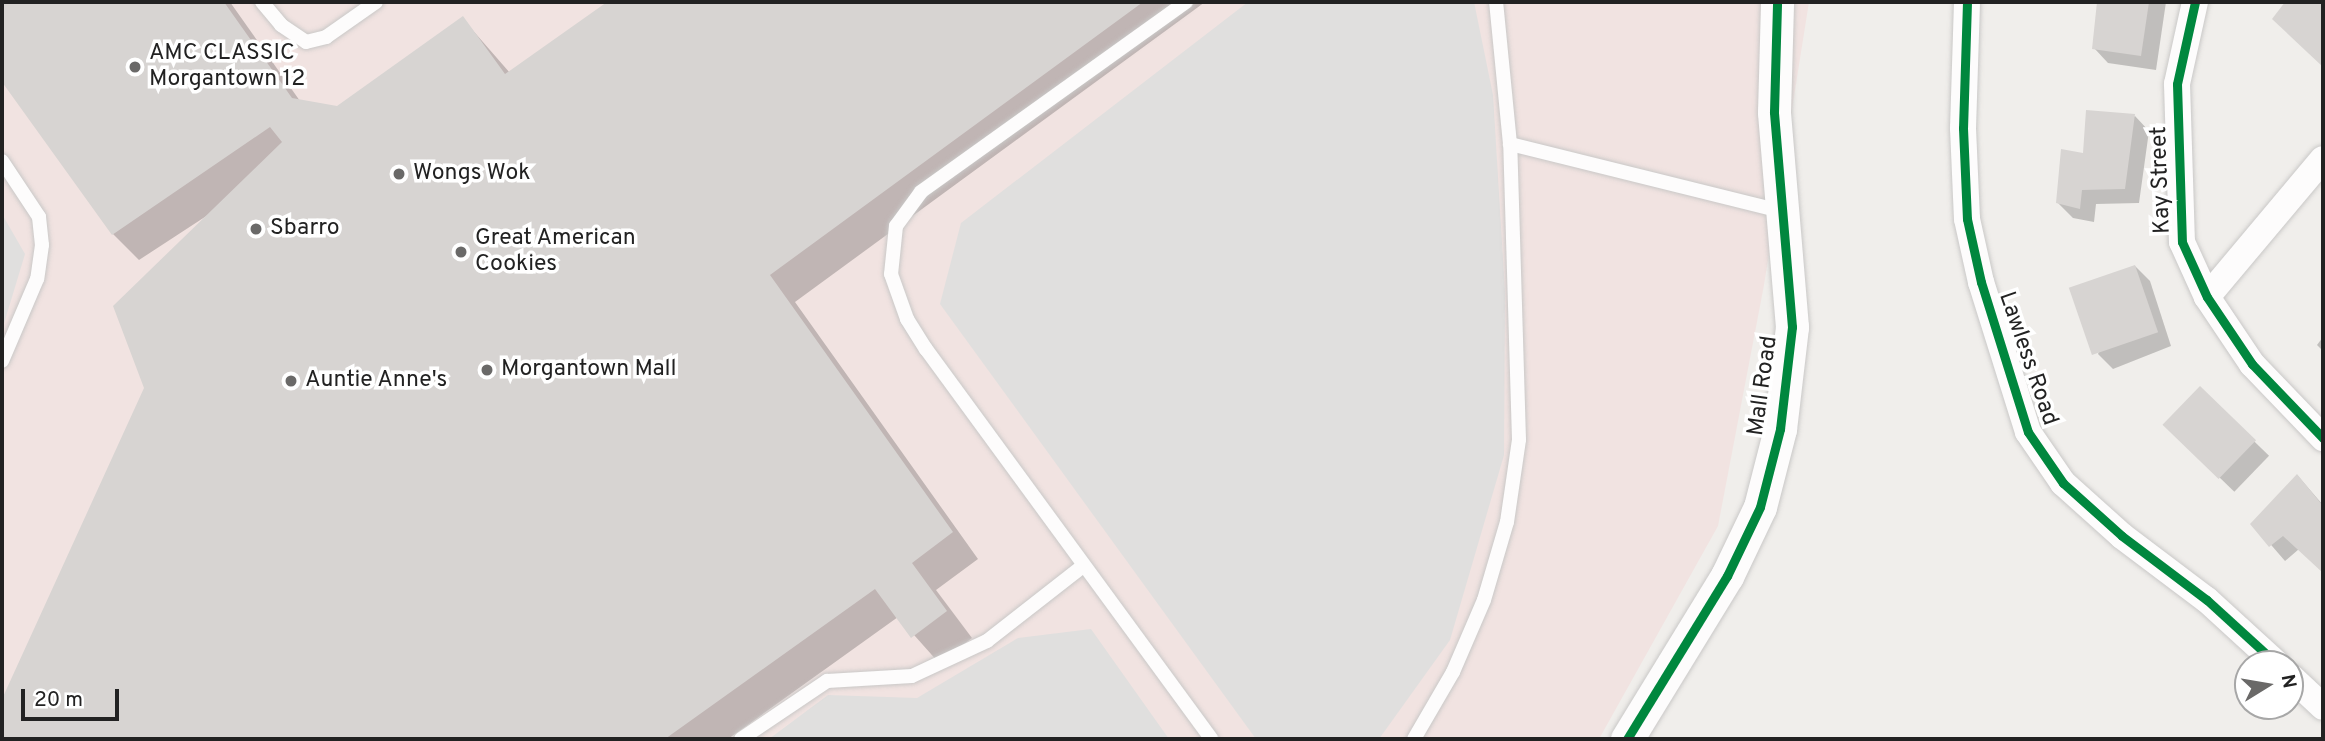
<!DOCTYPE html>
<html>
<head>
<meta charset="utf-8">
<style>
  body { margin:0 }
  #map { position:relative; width:2325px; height:741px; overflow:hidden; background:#f0eeeb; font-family:Overpass,sans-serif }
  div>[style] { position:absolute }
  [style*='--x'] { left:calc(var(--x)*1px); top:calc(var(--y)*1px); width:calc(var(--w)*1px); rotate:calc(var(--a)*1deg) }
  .commercial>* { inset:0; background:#f1e3e1 }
  .parking>* { inset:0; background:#e0dfde }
  .shadow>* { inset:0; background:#0003; transform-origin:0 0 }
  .building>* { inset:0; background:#d7d4d2; transform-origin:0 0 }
  .roads { filter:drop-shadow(0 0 2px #c9c8c7) drop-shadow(0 0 2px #c9c8c7) }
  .service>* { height:14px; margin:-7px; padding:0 7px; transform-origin:7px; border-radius:7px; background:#fdfcfc }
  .minor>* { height:26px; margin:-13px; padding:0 13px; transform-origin:13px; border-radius:13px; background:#fdfcfc }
  .tertiary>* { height:33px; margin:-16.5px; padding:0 16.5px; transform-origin:16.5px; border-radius:16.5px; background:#fdfcfc }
  .cycleway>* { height:9px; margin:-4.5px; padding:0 4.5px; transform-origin:4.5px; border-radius:4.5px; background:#00873e }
  .dots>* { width:19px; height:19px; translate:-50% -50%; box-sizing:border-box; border:4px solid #fff; border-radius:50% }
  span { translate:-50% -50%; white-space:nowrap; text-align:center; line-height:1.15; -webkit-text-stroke:7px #fff; paint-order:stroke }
  .poi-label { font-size:23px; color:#222 }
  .left { translate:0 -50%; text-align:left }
  .street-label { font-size:23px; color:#222 }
  .frame { position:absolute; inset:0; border:4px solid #222; pointer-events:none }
  .north { position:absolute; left:2234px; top:650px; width:70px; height:70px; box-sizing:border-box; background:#fff; border:2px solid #a7a7a7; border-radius:50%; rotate:79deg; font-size:19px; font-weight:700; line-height:28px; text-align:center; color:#222 }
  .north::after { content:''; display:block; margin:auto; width:24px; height:32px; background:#6a6968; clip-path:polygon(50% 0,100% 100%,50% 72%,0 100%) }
  .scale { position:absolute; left:21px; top:689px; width:98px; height:32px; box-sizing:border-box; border:4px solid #222; border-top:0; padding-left:9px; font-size:21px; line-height:24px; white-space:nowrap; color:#222; -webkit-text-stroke:5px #fff; paint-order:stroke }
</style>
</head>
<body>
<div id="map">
  <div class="commercial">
    <div style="clip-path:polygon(2px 2px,1809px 2px,1764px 285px,1718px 526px,1599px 739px,2px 739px)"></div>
  </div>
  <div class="parking">
    <div style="clip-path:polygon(1248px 2px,1474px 2px,1493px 95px,1505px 293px,1504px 455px,1450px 640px,1379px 739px,1256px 739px,940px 304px,961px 223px)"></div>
    <div style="clip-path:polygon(2px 214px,25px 254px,2px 330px)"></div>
    <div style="clip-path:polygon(1091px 629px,1169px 739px,769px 739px,828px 695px,917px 698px,1018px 638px)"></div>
  </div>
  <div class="shadow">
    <div style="clip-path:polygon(2px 2px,230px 2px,300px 101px,337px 107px,462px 18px,510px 73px,610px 2px,1205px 2px,795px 302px,978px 559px,936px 590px,972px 638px,939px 663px,898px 617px,728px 739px,2px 739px,2px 703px,145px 388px,211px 213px,139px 260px,113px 234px,2px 79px)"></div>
    <div style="clip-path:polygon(2099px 2px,2166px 2px,2156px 70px,2108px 63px,2094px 48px)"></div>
    <div style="clip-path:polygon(2287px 2px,2323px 2px,2323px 66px,2274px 19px)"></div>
    <div style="clip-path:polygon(2135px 116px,2149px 131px,2139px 203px,2096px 204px,2094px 222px,2073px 218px,2058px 203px,2084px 155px)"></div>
    <div style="clip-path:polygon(2135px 266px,2150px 281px,2171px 346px,2113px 369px,2098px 354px)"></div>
    <div style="clip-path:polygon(2323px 337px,2323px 351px,2317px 345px)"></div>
    <div style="left:2200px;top:389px;width:96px;height:50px;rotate:44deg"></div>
    <div style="clip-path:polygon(2298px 476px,2323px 505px,2323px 572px,2299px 549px,2285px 561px,2253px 524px)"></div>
  </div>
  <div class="building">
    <div style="clip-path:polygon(2px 2px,224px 2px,292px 98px,337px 106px,463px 16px,505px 74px,607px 2px,1143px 2px,770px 275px,953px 532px,912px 563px,947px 611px,911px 638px,875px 589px,665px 739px,2px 739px,2px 699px,144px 388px,113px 306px,282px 142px,270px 127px,112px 235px,2px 82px)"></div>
    <div style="clip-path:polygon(2097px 2px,2149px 2px,2141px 56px,2092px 49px)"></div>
    <div style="clip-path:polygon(2285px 2px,2323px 2px,2323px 67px,2272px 19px)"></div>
    <div style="clip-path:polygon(2086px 110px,2135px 114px,2125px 189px,2082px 190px,2080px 209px,2056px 203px,2061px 149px,2083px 153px)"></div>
    <div style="left:2135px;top:265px;width:71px;height:70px;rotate:71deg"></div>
    <div style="left:2200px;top:386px;width:78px;height:54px;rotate:44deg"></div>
    <div style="clip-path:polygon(2297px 474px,2323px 506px,2323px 573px,2283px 536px,2269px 547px,2250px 524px)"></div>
  </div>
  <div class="roads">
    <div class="service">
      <div style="--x:262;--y:2;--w:30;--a:50"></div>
      <div style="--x:281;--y:25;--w:30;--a:34"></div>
      <div style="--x:306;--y:42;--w:21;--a:-14"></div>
      <div style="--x:326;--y:37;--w:61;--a:-35"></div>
      <div style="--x:1186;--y:2;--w:326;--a:144.4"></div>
      <div style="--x:921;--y:192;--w:42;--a:126.3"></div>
      <div style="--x:896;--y:226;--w:48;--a:95.9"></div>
      <div style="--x:891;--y:274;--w:48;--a:70.4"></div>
      <div style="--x:907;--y:319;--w:36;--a:58"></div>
      <div style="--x:926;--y:349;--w:483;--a:53.8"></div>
      <div style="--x:1510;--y:144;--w:279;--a:13.9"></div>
      <div style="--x:2;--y:161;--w:67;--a:56.5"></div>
      <div style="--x:39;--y:217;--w:28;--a:84"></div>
      <div style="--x:42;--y:245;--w:34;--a:98"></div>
      <div style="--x:37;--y:279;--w:89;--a:113.1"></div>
      <div style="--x:741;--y:739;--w:104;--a:-34"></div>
      <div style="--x:827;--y:681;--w:85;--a:-3.4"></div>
      <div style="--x:912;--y:676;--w:83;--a:-25"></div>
      <div style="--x:987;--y:641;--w:122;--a:-38"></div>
      <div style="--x:1414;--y:739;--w:78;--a:-59.8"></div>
      <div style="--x:1453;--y:672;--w:78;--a:-66.7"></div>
      <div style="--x:1484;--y:600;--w:81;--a:-73.6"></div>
      <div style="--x:1507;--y:522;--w:83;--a:-81.7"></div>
      <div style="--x:1519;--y:440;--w:296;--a:-91.7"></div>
      <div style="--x:1510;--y:144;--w:143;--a:-95.6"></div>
    </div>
    <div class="minor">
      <div style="--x:1967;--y:2;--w:126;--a:91.8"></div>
      <div style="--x:1963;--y:128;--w:91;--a:87.5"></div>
      <div style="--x:1967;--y:219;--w:65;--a:77.5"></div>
      <div style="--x:1981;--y:282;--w:157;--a:72.6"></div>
      <div style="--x:2028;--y:432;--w:62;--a:55.5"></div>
      <div style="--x:2063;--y:483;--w:79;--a:41.9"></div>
      <div style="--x:2122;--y:536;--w:106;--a:37"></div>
      <div style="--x:2207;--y:600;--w:95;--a:42.4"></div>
      <div style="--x:2195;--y:2;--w:84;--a:102.4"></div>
      <div style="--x:2177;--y:84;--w:158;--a:88.2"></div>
      <div style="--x:2182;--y:242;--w:60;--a:65.6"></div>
      <div style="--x:2207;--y:297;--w:81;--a:56.1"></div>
      <div style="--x:2252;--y:364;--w:103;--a:46.2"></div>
      <div style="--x:2207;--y:297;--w:180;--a:-50"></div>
      <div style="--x:2290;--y:676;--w:45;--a:43.2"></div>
    </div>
    <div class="tertiary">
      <div style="--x:1627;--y:739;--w:191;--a:-58.5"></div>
      <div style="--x:1727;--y:576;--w:76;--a:-64.4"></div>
      <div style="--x:1760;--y:507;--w:81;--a:-75.6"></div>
      <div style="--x:1780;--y:429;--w:103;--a:-83.3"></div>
      <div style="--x:1792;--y:327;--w:216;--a:-94.8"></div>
      <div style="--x:1774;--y:112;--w:110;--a:-88.4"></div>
    </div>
  </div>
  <div class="cycleway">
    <div style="--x:1967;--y:2;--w:126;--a:91.8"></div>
    <div style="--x:1963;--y:128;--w:91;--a:87.5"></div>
    <div style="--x:1967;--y:219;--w:65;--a:77.5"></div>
    <div style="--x:1981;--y:282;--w:157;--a:72.6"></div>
    <div style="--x:2028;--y:432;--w:62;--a:55.5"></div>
    <div style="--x:2063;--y:483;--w:79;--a:41.9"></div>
    <div style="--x:2122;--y:536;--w:106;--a:37"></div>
    <div style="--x:2207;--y:600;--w:95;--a:42.4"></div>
    <div style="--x:2195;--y:2;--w:84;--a:102.4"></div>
    <div style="--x:2177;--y:84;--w:158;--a:88.2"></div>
    <div style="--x:2182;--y:242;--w:60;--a:65.6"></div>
    <div style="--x:2207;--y:297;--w:81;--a:56.1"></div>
    <div style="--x:2252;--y:364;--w:103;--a:46.2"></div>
    <div style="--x:1627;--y:739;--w:191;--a:-58.5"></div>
    <div style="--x:1727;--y:576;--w:76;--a:-64.4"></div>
    <div style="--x:1760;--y:507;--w:81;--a:-75.6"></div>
    <div style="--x:1780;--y:429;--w:103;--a:-83.3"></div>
    <div style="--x:1792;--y:327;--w:216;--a:-94.8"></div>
    <div style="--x:1774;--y:112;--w:110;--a:-88.4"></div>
  </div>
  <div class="dots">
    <div style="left:135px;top:67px;background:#6a6968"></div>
    <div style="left:399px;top:174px;background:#6a6968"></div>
    <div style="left:256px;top:229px;background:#6a6968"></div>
    <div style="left:461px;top:252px;background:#6a6968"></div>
    <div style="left:487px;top:370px;background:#6a6968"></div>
    <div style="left:291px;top:381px;background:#6a6968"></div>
  </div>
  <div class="poi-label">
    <span class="left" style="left:149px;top:67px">AMC CLASSIC<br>Morgantown 12</span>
    <span class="left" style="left:413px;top:174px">Wongs Wok</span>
    <span class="left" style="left:270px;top:229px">Sbarro</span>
    <span class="left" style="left:475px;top:252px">Great American<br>Cookies</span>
    <span class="left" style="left:501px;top:370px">Morgantown Mall</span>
    <span class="left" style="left:305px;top:381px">Auntie Anne's</span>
  </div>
  <div class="street-label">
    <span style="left:2162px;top:180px;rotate:-92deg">Kay Street</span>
    <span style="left:2027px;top:359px;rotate:71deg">Lawless Road</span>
    <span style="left:1764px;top:386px;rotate:-82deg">Mall Road</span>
  </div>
  <div class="frame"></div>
  <div class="north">N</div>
  <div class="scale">20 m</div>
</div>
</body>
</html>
